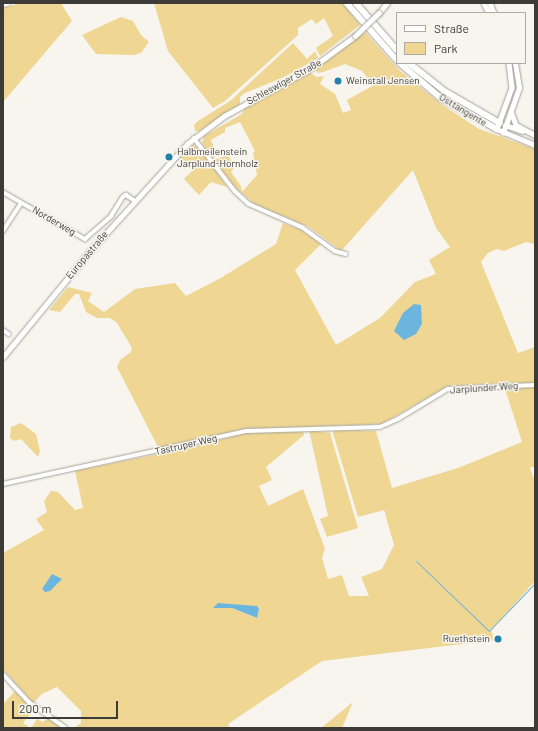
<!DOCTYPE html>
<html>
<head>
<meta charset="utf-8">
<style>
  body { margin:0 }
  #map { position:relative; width:538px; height:731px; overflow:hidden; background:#f7f5ee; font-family:Barlow,sans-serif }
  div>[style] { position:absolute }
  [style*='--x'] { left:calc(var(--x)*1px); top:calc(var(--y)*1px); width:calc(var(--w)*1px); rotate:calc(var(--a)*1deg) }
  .green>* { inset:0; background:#efd693 }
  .water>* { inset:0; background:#6bb5de }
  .stream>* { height:1px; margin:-0.5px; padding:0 0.5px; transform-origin:0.5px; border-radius:0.5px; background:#6bb5de }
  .roads { filter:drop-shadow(0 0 1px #a5a39c) drop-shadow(0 0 1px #a5a39c) }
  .minor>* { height:3.5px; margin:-1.75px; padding:0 1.75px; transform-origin:1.75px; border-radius:1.75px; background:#fff }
  .major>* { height:4.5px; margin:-2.25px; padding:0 2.25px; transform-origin:2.25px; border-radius:2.25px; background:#fff }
  .highway>* { height:5.5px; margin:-2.75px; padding:0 2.75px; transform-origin:2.75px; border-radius:2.75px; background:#fff }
  .bridges { filter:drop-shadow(0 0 1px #a5a39c) drop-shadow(0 0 1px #a5a39c) }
  .major-bridge>* { height:4.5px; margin:-2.25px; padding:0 2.25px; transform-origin:2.25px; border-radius:2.25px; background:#fff }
  .dots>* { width:11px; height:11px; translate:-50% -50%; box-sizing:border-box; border:2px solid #f7f5ee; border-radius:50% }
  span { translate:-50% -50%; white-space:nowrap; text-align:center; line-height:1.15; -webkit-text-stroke:3px #f7f5ee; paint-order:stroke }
  .poi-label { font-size:10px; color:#3c3b38 }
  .left { translate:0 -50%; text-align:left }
  .right { translate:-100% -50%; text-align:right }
  .street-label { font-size:10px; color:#3c3b38 }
  .frame { position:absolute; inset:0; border:4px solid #3c3b38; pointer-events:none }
  .legend { position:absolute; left:396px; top:12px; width:130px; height:52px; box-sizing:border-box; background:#f7f5ee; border:1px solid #acaba5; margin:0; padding:5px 7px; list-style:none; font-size:12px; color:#3c3b38 }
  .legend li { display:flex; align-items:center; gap:8px; height:20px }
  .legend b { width:20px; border:1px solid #acaba5 }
  .scale { position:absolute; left:12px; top:701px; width:106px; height:18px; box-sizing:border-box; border:2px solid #3c3b38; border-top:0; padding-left:5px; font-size:12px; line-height:14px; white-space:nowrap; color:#3c3b38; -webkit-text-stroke:3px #f7f5ee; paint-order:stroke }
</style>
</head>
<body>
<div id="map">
  <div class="green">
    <div style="clip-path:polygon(20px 3px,61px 3px,72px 21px,3px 102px,3px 8px)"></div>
    <div style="clip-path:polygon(154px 3px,343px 3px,360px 25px,320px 56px,316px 48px,333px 36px,324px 18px,316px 24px,312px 19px,298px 28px,298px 35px,225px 101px,213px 108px,168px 51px)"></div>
    <div style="clip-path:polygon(121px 17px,133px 21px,141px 35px,149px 42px,141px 53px,133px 55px,96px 54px,82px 35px)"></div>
    <div style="clip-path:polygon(365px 32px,399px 70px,441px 104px,479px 129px,535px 149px,535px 244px,526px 242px,504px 251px,497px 249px,488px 253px,481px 262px,518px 353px,535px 347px,535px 383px,448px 386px,382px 424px,239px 430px,159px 449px,117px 367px,120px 360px,131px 352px,132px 348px,117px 323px,110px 318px,97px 318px,86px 312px,79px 294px,75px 294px,60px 312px,49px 310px,68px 287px,92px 293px,88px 301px,104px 312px,135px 289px,175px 283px,186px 296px,219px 279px,276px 244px,283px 223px,301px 230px,321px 244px,295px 270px,336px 345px,380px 318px,415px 282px,436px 274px,429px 260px,450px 247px,436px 228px,413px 170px,341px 251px,309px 227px,254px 204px,234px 186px,214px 160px,228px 155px,235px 167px,231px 172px,241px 186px,242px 192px,257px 175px,253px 153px,255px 151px,240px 122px,225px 128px,225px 132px,211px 140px,217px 155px,212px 158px,202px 143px,204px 136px,242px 114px,245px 107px,310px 73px,317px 77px,324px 76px,320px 84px,335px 94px,343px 113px,351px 110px,347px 100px,374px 85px,362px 71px,345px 64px,323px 72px,317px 73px,316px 69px)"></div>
    <div style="clip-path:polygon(293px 43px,307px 59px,315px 51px,318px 58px,284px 77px,243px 94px,240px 97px,240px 104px,199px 131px,195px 131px,194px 125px,198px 121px,230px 101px)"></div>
    <div style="clip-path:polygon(193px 145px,200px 148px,227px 187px,211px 182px,199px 195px,184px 179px,193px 170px,180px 157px)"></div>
    <div style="clip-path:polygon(evenodd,535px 387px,535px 466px,530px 468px,535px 482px,535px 581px,491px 631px,495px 640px,322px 661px,228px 724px,230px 728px,74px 728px,81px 723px,81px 711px,57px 687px,42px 694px,33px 703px,3px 669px,3px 553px,44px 530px,36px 519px,47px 512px,44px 501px,51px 491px,58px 492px,75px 510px,83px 508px,75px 471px,192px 447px,246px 433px,303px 431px,304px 435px,266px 467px,272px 480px,259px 486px,268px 506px,303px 489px,325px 549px,322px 558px,328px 579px,342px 575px,349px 596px,369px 596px,361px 577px,382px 569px,394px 545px,384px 510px,358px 517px,333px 433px,335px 430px,376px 431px,392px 488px,458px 468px,522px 442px,505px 389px,535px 387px,257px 606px,259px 609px,257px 618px,232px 608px,213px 608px,257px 606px)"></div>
    <div style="clip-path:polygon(21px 423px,36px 434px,40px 451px,38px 457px,21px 439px,14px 441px,10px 438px,11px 427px)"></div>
    <div style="clip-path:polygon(309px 430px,330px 433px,358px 528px,327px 537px,320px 519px,328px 516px)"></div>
    <div style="clip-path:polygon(15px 691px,34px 709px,23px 723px,30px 728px,3px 728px,3px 704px)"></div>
    <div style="clip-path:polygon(353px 702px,342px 728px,321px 728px)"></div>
    <div style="clip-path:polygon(48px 718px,62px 728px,31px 728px,37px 719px,43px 722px)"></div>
  </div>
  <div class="water">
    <div style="clip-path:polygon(414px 304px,421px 305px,422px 324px,416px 334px,404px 340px,394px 331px,403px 313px)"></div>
    <div style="clip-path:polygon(52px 574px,62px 579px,50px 591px,45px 592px,42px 589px)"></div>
    <div style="clip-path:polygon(218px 603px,257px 606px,259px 609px,257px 618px,232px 608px,213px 608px)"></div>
  </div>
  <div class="stream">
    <div style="--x:416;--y:561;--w:101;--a:43.8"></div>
    <div style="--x:489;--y:631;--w:66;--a:-46.2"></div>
  </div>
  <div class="roads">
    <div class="minor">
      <div style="--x:194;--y:138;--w:67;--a:52.3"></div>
      <div style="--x:235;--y:191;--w:19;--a:43"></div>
      <div style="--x:249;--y:204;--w:58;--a:23.5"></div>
      <div style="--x:302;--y:227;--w:41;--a:36"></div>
      <div style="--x:335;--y:251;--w:11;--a:15"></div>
      <div style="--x:3;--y:192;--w:95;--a:29.8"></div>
      <div style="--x:85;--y:239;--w:35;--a:-41"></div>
      <div style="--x:111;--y:216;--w:22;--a:-58"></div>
      <div style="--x:123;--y:197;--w:4;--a:-34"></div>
      <div style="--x:126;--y:195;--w:9;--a:32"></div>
      <div style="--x:3;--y:231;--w:33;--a:-57"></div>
      <div style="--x:3;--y:330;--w:7;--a:34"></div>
      <div style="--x:3;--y:484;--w:249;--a:-12.3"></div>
      <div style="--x:246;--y:431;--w:134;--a:-1.7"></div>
      <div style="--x:380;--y:427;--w:20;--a:-24"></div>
      <div style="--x:398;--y:419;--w:58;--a:-31"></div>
      <div style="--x:448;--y:389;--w:87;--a:-2.6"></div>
      <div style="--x:3;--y:674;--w:38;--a:47"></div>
      <div style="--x:29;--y:702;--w:45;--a:35.1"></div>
    </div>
    <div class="major">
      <div style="--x:484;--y:3;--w:11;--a:63"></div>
      <div style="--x:490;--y:3;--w:11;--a:68"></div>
      <div style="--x:379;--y:13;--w:13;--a:-51"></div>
      <div style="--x:509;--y:63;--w:25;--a:83"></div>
      <div style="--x:512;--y:88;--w:44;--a:110.1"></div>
      <div style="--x:497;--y:129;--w:41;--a:22.8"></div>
      <div style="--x:512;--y:114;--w:12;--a:70"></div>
      <div style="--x:516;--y:125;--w:21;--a:28"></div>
      <div style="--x:505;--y:125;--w:18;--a:19"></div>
      <div style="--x:503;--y:133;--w:48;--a:-70.4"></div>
      <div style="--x:519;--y:88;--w:25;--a:-99"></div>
      <div style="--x:3;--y:357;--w:139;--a:-50.6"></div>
      <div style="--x:91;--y:250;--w:143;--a:-47.8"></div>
      <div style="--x:187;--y:144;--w:46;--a:-37.1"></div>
      <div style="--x:224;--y:116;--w:98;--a:-28.7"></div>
      <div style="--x:310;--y:69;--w:56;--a:-36.3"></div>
    </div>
    <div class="highway">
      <div style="--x:347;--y:3;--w:76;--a:48.7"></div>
      <div style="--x:356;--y:3;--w:62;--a:48.9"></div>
      <div style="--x:3;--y:4;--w:4;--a:-14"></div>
      <div style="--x:400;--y:63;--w:54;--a:40.5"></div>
      <div style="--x:441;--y:98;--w:64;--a:29"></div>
      <div style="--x:409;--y:63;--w:47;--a:38.1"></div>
      <div style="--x:446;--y:92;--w:62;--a:29.9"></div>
    </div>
  </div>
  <div class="bridges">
    <div class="major-bridge">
      <div style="--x:355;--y:36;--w:33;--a:-44"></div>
    </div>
  </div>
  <div class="dots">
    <div style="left:338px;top:81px;background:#2181ad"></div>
    <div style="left:169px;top:157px;background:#2181ad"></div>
    <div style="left:498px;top:639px;background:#2181ad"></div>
  </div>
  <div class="poi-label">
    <span class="left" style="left:346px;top:81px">Weinstall Jensen</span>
    <span class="left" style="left:177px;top:157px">Halbmeilenstein<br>Jarplund-Hornholz</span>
    <span class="right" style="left:490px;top:639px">Ruethstein</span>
  </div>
  <div class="street-label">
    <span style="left:284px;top:82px;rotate:-29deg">Schleswiger Straße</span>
    <span style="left:463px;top:110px;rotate:31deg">Osttangente</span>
    <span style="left:54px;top:221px;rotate:30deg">Norderweg</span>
    <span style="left:87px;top:255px;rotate:-50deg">Europastraße</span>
    <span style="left:484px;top:388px;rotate:-4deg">Jarplunder Weg</span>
    <span style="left:186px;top:445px;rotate:-13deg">Tastruper Weg</span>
  </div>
  <div class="frame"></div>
  <ul class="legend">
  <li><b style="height:5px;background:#fff"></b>Straße</li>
  <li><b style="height:11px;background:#efd693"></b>Park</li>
  </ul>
  <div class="scale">200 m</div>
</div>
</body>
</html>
